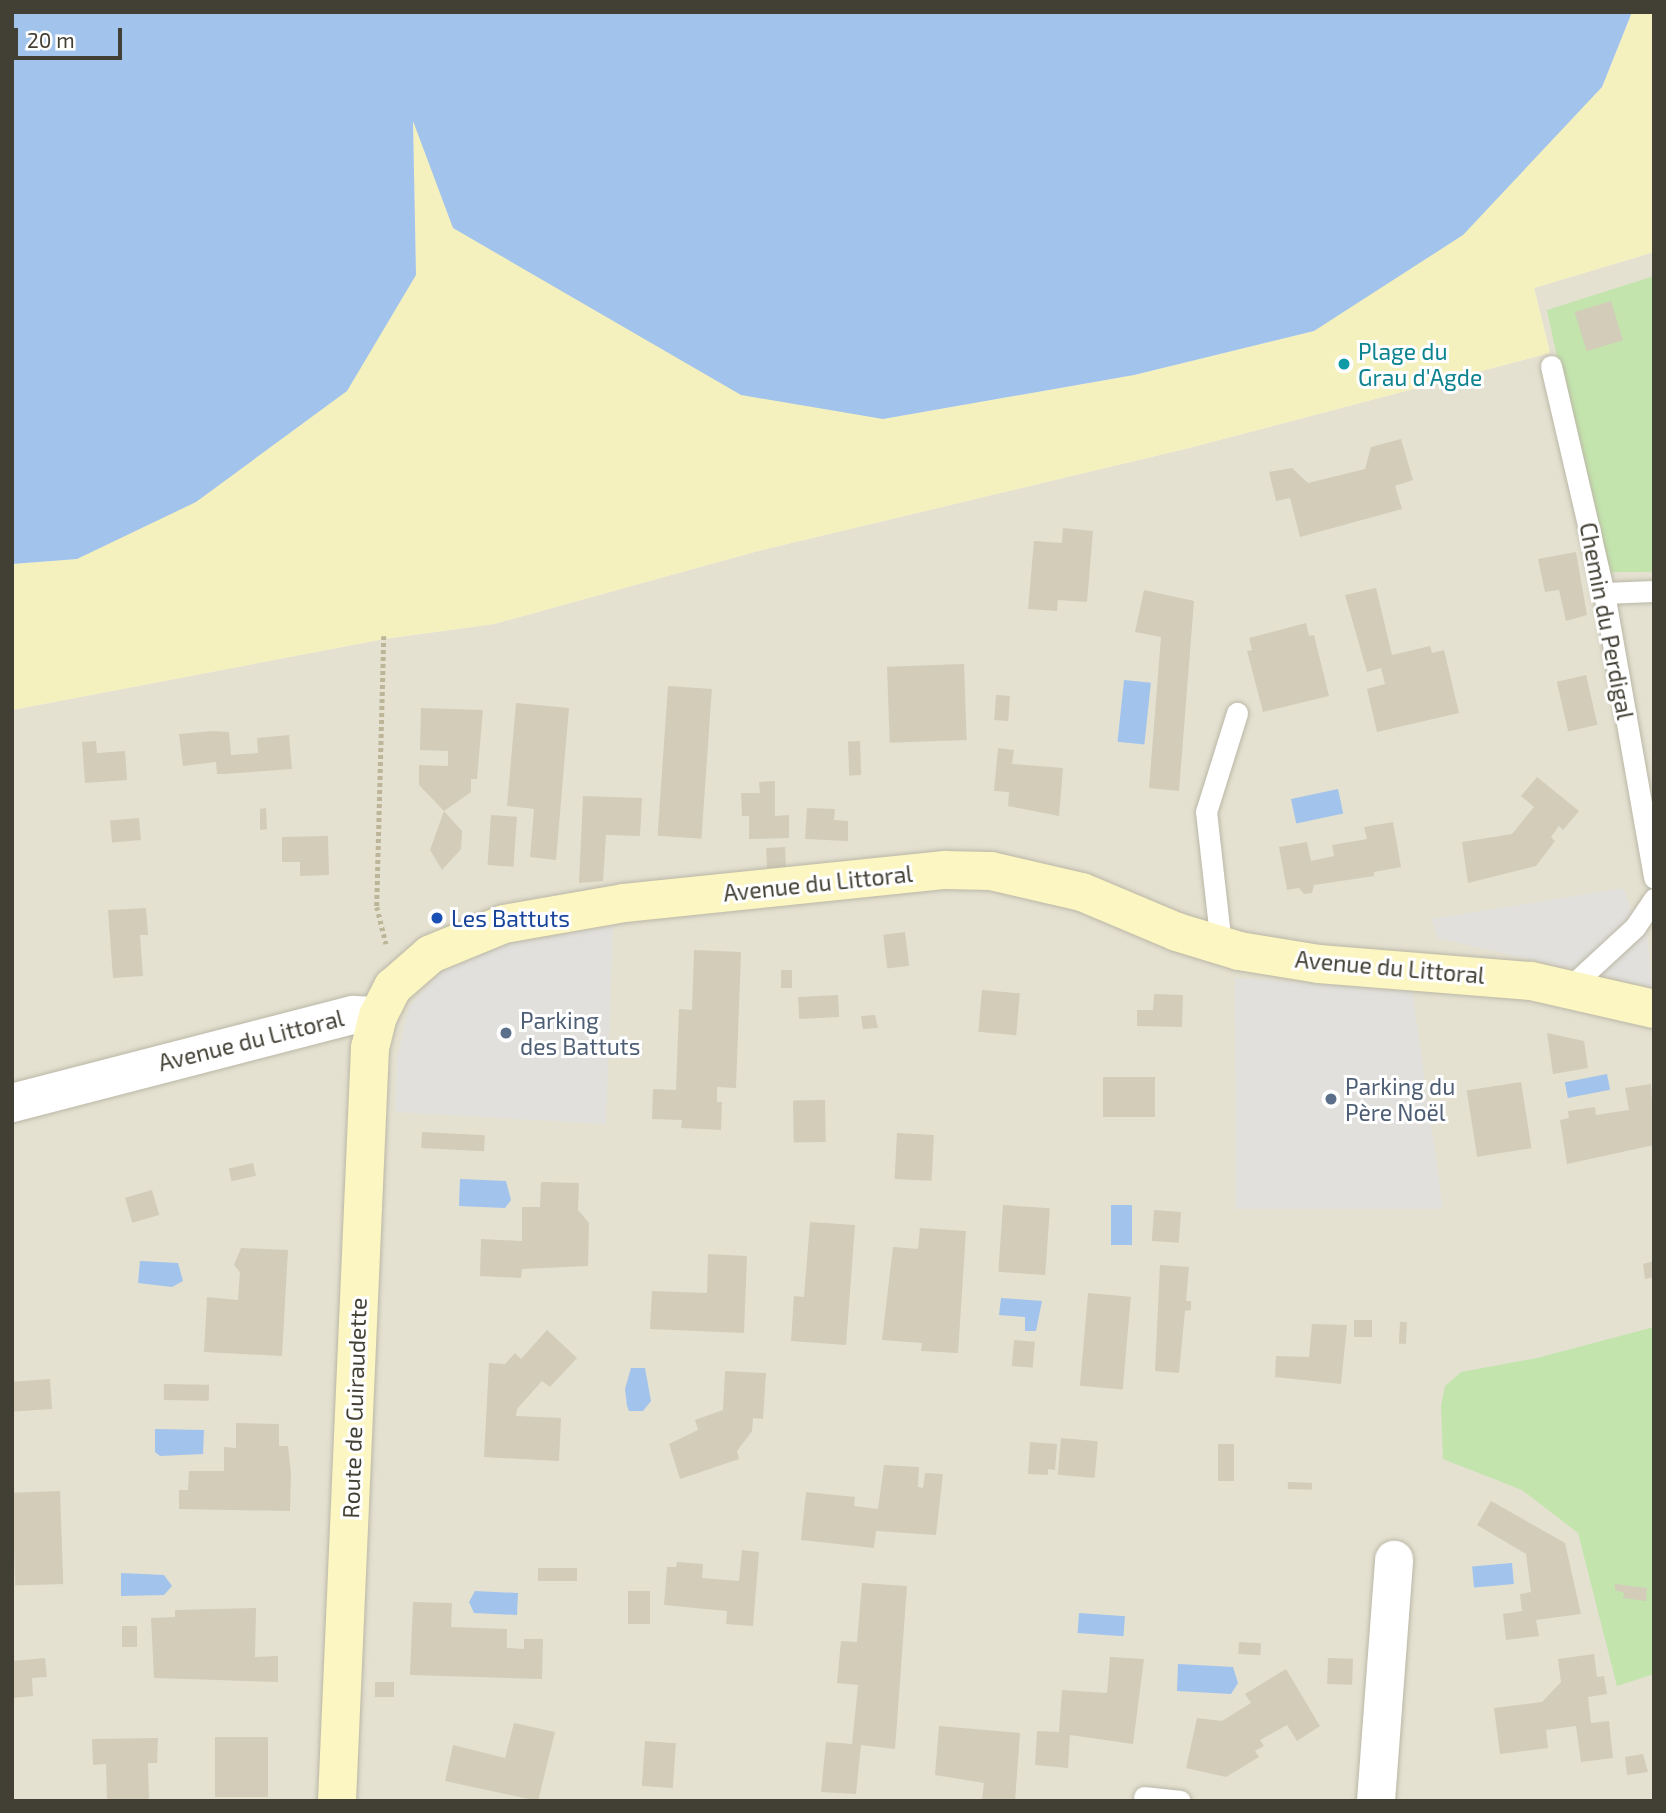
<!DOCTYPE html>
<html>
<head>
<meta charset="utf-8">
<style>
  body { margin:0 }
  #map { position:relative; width:1666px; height:1813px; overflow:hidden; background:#f1efe3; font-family:"Exo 2",sans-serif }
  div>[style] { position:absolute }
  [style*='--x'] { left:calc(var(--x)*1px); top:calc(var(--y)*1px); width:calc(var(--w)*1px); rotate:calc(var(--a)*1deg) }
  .residential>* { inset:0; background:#e4e1d1 }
  .green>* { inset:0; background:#c3e4ad }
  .sand>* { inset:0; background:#f5f1bf }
  .parking>* { inset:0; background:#e1e0dc }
  .water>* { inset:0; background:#a1c3ec; transform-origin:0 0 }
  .building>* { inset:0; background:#d2ccb9; transform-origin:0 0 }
  .path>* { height:4.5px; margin-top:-2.25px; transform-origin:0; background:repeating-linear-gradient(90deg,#bdb598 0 3.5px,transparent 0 7px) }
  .roads { filter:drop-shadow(0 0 2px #bbb7a6) drop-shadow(0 0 2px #bbb7a6) }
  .lane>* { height:21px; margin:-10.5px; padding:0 10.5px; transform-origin:10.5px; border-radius:10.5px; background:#fff }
  .street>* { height:38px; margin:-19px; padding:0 19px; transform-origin:19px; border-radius:19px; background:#fff }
  .secondary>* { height:38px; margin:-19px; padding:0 19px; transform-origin:19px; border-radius:19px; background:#fcf6c2 }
  .dots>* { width:19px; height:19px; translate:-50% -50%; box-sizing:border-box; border:4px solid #fff; border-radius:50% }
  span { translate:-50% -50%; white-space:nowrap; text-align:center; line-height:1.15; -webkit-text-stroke:6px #fff; paint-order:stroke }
  .culture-label { font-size:23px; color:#0d838f }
  .left { translate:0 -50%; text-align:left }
  .street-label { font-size:23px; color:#423f34 }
  .transit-label { font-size:23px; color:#164399 }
  .service-label { font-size:23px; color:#4e5e75 }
  .frame { position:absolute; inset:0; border:14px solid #423f34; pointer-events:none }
  .scale { position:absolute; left:14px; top:28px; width:108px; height:32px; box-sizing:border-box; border:4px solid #423f34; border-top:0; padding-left:9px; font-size:21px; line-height:24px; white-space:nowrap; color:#423f34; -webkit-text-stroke:5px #fff; paint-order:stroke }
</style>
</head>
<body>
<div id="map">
  <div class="residential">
    <div style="clip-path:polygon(1654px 252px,1654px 1801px,12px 1801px,12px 710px,384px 639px,494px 624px,758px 551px,1189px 448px,1550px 353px,1534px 288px)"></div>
  </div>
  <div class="green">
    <div style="clip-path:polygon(1654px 276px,1654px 572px,1603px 572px,1547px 310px)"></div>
    <div style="clip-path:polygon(1654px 1327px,1654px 1674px,1617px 1686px,1578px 1533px,1522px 1490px,1443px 1459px,1441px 1406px,1445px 1386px,1461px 1372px,1537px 1358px)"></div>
  </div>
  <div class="sand">
    <div style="clip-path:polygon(1632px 12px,1654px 12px,1654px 252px,1534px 288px,1550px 353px,1189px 448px,758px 551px,494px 624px,384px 639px,12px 710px,12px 564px,77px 559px,416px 275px,413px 119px,883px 419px,1134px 375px,1314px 331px,1602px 87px)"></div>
  </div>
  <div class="parking">
    <div style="clip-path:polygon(1624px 888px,1631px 912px,1644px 899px,1652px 987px,1437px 938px,1432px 919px)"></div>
    <div style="clip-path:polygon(613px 926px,606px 1124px,396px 1112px,397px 1059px,409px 1007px,446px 965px,484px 948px)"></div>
    <div style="clip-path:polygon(1235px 978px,1412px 989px,1443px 1209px,1236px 1209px)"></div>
  </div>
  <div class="water">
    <div style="clip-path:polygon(12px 12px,1632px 12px,1602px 87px,1463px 235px,1314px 331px,1134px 375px,883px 419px,741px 395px,453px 228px,413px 121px,416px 275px,347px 391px,196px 502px,77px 559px,12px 564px)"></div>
    <div style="left:1124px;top:680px;width:27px;height:62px;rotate:6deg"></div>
    <div style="left:1338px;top:789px;width:25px;height:48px;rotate:78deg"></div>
    <div style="left:1607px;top:1074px;width:16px;height:43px;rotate:79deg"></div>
    <div style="clip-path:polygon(460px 1179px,506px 1181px,511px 1200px,505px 1208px,459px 1206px)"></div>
    <div style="left:1111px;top:1205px;width:21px;height:40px"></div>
    <div style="clip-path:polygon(140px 1261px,178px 1263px,183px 1281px,172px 1287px,138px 1283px)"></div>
    <div style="clip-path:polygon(1001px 1298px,1042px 1301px,1036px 1331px,1025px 1331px,1025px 1317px,999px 1315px)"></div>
    <div style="clip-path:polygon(631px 1368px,645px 1368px,651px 1401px,643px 1411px,629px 1411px,627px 1406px,625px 1389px)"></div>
    <div style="clip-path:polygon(155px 1429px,204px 1430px,203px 1454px,160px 1456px,155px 1452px)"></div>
    <div style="left:1512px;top:1563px;width:21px;height:40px;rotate:85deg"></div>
    <div style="clip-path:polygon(121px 1573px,164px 1575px,172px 1586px,164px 1595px,121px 1596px)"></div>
    <div style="clip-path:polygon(475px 1591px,518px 1593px,517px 1615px,474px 1613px,469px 1602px)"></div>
    <div style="left:1079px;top:1613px;width:46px;height:20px;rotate:4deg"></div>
    <div style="clip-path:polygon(1178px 1664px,1233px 1667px,1238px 1683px,1231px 1694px,1177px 1691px)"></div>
  </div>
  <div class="building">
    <div style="left:1611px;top:301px;width:41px;height:38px;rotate:73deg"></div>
    <div style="clip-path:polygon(1401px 439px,1413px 480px,1395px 486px,1402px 509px,1300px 537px,1290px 498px,1276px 501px,1269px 472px,1292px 468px,1308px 483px,1365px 469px,1371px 447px)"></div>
    <div style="clip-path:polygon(1063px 528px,1093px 531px,1087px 602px,1058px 600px,1057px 611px,1028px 609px,1034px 541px,1062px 543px)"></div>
    <div style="clip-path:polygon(1576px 552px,1587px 615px,1566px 621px,1559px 590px,1545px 592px,1538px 559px)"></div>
    <div style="clip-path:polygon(1376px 588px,1392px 655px,1430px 646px,1432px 653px,1444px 650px,1459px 713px,1377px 732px,1367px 689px,1385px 684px,1381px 668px,1367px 672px,1345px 595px)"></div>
    <div style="clip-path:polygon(1144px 590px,1194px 601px,1179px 791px,1149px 788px,1161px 637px,1135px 632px)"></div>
    <div style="clip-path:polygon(1306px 623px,1309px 636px,1314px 635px,1329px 696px,1263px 712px,1247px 651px,1252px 650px,1249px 638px)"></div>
    <div style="left:964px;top:664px;width:76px;height:77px;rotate:88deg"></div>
    <div style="left:1586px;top:675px;width:51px;height:30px;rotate:77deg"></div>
    <div style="left:668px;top:686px;width:44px;height:150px;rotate:4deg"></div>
    <div style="left:996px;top:695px;width:14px;height:25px;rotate:4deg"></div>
    <div style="clip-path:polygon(516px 703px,569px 708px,556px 860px,530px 857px,534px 809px,507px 806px)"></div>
    <div style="clip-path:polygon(421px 708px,483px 710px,477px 779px,471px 779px,471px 792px,444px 811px,462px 831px,461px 849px,442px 870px,430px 850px,444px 811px,419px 785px,419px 765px,448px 766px,448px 751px,420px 750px)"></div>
    <div style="clip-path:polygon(213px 731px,229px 732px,231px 755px,258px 753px,257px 738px,289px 735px,292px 769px,224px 774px,217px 774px,216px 762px,183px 766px,179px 734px)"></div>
    <div style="clip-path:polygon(96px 741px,97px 753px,125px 751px,127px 780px,85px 783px,82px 742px)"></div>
    <div style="left:860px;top:741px;width:34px;height:12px;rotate:88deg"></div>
    <div style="clip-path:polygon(998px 748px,1014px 750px,1012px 764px,1063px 768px,1059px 816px,1008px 806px,1009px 792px,994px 791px)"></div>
    <div style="clip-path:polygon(1537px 777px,1579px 811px,1563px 830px,1559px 826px,1551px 837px,1555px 841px,1536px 866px,1468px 883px,1462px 842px,1512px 834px,1534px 807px,1521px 796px)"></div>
    <div style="clip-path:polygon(775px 781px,775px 816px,789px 815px,789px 838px,749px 839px,749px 816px,742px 816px,741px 793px,760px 793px,759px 782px)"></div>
    <div style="clip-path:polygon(583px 796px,642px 798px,640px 836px,606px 835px,603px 881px,579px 883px)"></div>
    <div style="clip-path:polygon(266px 808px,267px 829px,260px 830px,260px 809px)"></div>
    <div style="clip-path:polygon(807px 808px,835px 809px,834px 820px,848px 821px,848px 841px,805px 839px)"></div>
    <div style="left:491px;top:815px;width:26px;height:50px;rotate:4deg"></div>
    <div style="left:139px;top:818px;width:22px;height:29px;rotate:85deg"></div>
    <div style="clip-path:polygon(1393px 822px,1401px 867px,1374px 872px,1374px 876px,1314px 885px,1312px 893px,1304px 894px,1299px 888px,1287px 890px,1279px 847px,1307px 842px,1311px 861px,1334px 856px,1332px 845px,1367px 839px,1364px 827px)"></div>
    <div style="clip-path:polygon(328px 836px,329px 875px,300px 876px,300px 862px,282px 862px,282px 837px)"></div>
    <div style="left:785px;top:847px;width:20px;height:19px;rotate:87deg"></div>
    <div style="clip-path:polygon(146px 908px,148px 935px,140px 935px,143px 976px,113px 978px,108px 910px)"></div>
    <div style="left:905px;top:932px;width:34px;height:22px;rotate:83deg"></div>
    <div style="clip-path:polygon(694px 950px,741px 952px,736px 1088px,717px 1087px,717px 1102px,722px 1102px,721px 1130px,681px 1128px,682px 1120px,652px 1119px,653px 1089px,676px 1090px,679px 1009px,692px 1010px)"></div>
    <div style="left:792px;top:970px;width:18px;height:11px;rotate:90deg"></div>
    <div style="left:982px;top:990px;width:38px;height:42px;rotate:5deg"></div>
    <div style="clip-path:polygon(1154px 994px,1183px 995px,1182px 1027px,1137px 1026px,1137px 1010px,1153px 1010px)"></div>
    <div style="left:838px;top:995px;width:22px;height:40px;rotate:87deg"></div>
    <div style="clip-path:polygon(875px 1015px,878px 1028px,863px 1029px,861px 1016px)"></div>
    <div style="clip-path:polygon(1547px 1033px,1584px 1041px,1588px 1068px,1553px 1074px)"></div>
    <div style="left:1155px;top:1077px;width:40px;height:52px;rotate:90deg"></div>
    <div style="left:1521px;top:1082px;width:67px;height:55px;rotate:81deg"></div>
    <div style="clip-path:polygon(1651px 1084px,1654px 1145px,1567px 1164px,1560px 1120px,1569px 1118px,1568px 1111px,1595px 1107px,1596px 1115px,1629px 1110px,1625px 1088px)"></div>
    <div style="left:825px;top:1100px;width:42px;height:32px;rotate:89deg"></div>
    <div style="left:422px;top:1132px;width:63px;height:16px;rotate:3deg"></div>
    <div style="left:897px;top:1133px;width:37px;height:46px;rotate:3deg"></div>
    <div style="left:253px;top:1163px;width:13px;height:25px;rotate:77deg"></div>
    <div style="clip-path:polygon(541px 1182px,579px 1183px,578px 1210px,589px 1223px,588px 1266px,522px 1269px,521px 1278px,480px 1276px,481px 1239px,522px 1241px,522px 1207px,540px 1207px)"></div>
    <div style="left:152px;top:1190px;width:26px;height:28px;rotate:74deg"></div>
    <div style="left:1003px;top:1205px;width:47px;height:67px;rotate:4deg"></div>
    <div style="left:1154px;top:1210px;width:27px;height:31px;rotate:4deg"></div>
    <div style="clip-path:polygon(810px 1222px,855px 1225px,846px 1345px,791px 1341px,794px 1296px,804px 1297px)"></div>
    <div style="clip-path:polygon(920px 1228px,966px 1231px,958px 1353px,921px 1351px,922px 1343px,882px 1340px,893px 1247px,918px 1249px)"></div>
    <div style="clip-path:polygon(241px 1248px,288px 1250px,282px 1356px,204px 1352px,207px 1297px,238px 1300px,240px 1272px,234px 1265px)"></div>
    <div style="clip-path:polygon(708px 1254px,747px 1256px,744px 1333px,650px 1329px,652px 1291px,707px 1293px)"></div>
    <div style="clip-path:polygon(1654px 1261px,1654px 1277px,1645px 1279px,1643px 1264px)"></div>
    <div style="clip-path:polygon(1160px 1265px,1189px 1267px,1186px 1301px,1191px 1301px,1191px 1310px,1185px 1311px,1179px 1373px,1155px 1371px)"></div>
    <div style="left:1088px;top:1293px;width:43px;height:93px;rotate:5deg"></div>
    <div style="left:1354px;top:1320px;width:18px;height:17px"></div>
    <div style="left:1407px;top:1322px;width:22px;height:7px;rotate:93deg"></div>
    <div style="clip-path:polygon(1312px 1324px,1347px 1325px,1341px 1384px,1275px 1377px,1276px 1356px,1309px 1357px)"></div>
    <div style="clip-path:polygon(547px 1330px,577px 1358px,550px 1387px,542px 1381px,517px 1409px,516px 1416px,561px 1418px,559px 1461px,484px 1457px,489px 1363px,505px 1364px,515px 1353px,521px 1359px)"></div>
    <div style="left:1014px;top:1340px;width:21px;height:26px;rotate:5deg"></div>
    <div style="clip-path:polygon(725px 1371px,766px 1373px,763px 1419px,753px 1418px,752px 1431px,737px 1451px,739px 1459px,680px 1479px,669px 1444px,698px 1430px,695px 1420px,723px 1410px)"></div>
    <div style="left:50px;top:1379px;width:30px;height:38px;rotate:86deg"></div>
    <div style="left:164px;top:1384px;width:45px;height:16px;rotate:1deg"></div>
    <div style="clip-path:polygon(236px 1423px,279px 1424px,279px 1446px,288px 1446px,291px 1473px,290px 1511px,179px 1509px,179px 1490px,188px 1490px,189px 1471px,224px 1471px,224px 1447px,236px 1448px)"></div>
    <div style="left:1061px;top:1438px;width:37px;height:37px;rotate:5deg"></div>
    <div style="clip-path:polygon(1030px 1442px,1057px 1444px,1055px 1470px,1048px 1469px,1048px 1475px,1028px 1474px)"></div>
    <div style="left:1218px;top:1444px;width:16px;height:37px"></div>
    <div style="clip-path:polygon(884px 1465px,919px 1467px,918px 1487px,923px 1488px,925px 1473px,943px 1474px,936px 1535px,876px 1531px,874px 1548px,801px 1540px,806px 1492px,855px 1497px,854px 1506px,878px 1509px)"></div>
    <div style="left:1288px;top:1482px;width:24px;height:7px;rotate:2deg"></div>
    <div style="left:60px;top:1491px;width:93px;height:48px;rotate:88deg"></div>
    <div style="clip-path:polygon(1491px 1501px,1565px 1543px,1581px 1614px,1536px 1620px,1539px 1636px,1506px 1640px,1503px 1614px,1522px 1611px,1520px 1594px,1531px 1592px,1526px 1554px,1477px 1525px)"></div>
    <div style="clip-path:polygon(742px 1550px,759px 1552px,753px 1626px,726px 1624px,727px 1611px,664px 1605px,667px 1567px,676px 1567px,677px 1562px,703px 1564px,702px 1578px,739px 1581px)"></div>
    <div style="left:577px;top:1568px;width:13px;height:39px;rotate:90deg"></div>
    <div style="clip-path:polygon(862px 1583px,907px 1586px,895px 1749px,861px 1745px,856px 1794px,821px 1792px,826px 1742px,852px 1744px,858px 1685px,837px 1683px,841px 1641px,857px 1642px)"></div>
    <div style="clip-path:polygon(1615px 1584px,1647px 1588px,1646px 1601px,1623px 1598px,1624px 1593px,1615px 1590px)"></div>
    <div style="left:628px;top:1591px;width:22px;height:33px"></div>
    <div style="clip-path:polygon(413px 1602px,452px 1603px,451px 1627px,507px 1629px,507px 1648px,524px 1649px,524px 1639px,543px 1639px,542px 1679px,410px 1675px)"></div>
    <div style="clip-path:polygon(256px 1608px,255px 1657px,278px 1656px,278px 1682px,154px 1678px,151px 1618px,175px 1617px,175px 1610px)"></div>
    <div style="left:137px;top:1626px;width:21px;height:15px;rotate:90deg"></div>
    <div style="left:1239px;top:1642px;width:22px;height:12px;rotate:3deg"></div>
    <div style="clip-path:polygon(1594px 1654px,1597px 1677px,1604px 1676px,1607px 1694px,1588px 1697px,1591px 1723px,1609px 1721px,1613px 1758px,1581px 1762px,1576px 1726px,1546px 1730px,1548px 1748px,1500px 1754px,1494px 1708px,1542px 1702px,1561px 1682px,1558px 1659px)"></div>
    <div style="clip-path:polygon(1110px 1657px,1144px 1659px,1133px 1744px,1070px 1735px,1068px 1768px,1035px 1765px,1037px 1731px,1059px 1732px,1062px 1690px,1107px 1693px)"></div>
    <div style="clip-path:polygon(45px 1658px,47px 1677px,32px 1678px,33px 1696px,12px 1698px,12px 1661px)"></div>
    <div style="left:1328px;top:1658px;width:25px;height:26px;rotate:2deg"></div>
    <div style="clip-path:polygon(1286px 1669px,1320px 1726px,1297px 1741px,1287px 1725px,1260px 1740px,1264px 1746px,1255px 1751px,1259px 1757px,1226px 1777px,1186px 1768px,1197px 1718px,1222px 1721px,1251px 1703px,1245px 1694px)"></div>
    <div style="left:375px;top:1682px;width:19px;height:15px"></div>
    <div style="clip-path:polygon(514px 1723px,555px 1732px,538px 1801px,445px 1781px,453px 1745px,505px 1758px)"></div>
    <div style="clip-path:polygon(939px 1726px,1020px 1733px,1015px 1801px,982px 1801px,984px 1783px,935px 1775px)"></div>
    <div style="left:215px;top:1737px;width:53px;height:60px"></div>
    <div style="clip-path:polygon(158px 1738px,157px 1763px,148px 1763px,149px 1799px,107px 1800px,106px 1764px,93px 1765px,92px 1739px)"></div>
    <div style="left:645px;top:1741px;width:31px;height:45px;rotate:4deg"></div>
    <div style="clip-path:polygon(1643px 1754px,1648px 1772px,1627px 1775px,1625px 1757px)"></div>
  </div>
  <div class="path">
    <div style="--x:384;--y:636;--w:271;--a:91.5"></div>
    <div style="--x:377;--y:907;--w:38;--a:76"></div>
  </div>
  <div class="roads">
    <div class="lane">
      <div style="--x:1551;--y:366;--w:233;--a:76.9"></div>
      <div style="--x:1604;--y:593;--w:289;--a:80"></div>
      <div style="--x:1604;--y:593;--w:50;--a:-2.3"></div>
      <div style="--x:1221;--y:945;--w:134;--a:-96.4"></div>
      <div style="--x:1206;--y:812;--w:104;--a:-72.6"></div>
      <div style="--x:1569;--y:988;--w:90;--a:-42.7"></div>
      <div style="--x:1635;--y:927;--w:34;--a:-56"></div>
      <div style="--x:1144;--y:1797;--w:36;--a:6"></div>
    </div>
    <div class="street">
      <div style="--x:12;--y:1103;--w:352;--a:-14.5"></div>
      <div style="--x:353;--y:1015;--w:25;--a:2"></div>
      <div style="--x:1376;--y:1801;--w:242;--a:-85.7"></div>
    </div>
    <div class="secondary">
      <div style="--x:337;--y:1801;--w:754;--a:-87.49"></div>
      <div style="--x:370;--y:1048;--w:33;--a:-76"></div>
      <div style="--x:378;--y:1016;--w:33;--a:-63"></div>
      <div style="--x:393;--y:987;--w:50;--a:-41"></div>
      <div style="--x:431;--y:954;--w:79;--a:-22.3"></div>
      <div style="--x:504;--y:924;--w:122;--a:-9.9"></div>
      <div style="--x:624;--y:903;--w:323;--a:-5.9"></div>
      <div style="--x:945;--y:870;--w:46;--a:1.2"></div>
      <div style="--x:991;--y:871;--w:93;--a:13"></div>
      <div style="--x:1082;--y:892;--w:103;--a:22.8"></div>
      <div style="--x:1177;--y:932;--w:65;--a:17"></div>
      <div style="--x:1239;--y:951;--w:81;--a:9.2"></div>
      <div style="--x:1319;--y:964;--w:213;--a:4.6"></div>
      <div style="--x:1531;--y:981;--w:126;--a:12.8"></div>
    </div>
  </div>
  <div class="dots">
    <div style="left:1344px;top:364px;background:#0f9aa8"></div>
    <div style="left:437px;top:918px;background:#1a4fb4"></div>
    <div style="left:506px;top:1033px;background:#5c6f8a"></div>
    <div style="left:1331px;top:1099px;background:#5c6f8a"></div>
  </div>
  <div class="culture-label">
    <span class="left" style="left:1358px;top:364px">Plage du<br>Grau d'Agde</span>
  </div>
  <div class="street-label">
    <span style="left:1607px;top:621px;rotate:79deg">Chemin du Perdigal</span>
    <span style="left:818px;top:883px;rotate:-6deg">Avenue du Littoral</span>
    <span style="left:1390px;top:967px;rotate:5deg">Avenue du Littoral</span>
    <span style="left:251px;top:1040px;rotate:-14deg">Avenue du Littoral</span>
    <span style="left:354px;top:1408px;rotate:-88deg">Route de Guiraudette</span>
  </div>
  <div class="transit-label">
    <span class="left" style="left:451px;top:918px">Les Battuts</span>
  </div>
  <div class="service-label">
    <span class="left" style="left:520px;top:1033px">Parking<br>des Battuts</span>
    <span class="left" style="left:1345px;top:1099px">Parking du<br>Père Noël</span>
  </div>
  <div class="frame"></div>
  <div class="scale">20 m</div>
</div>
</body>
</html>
